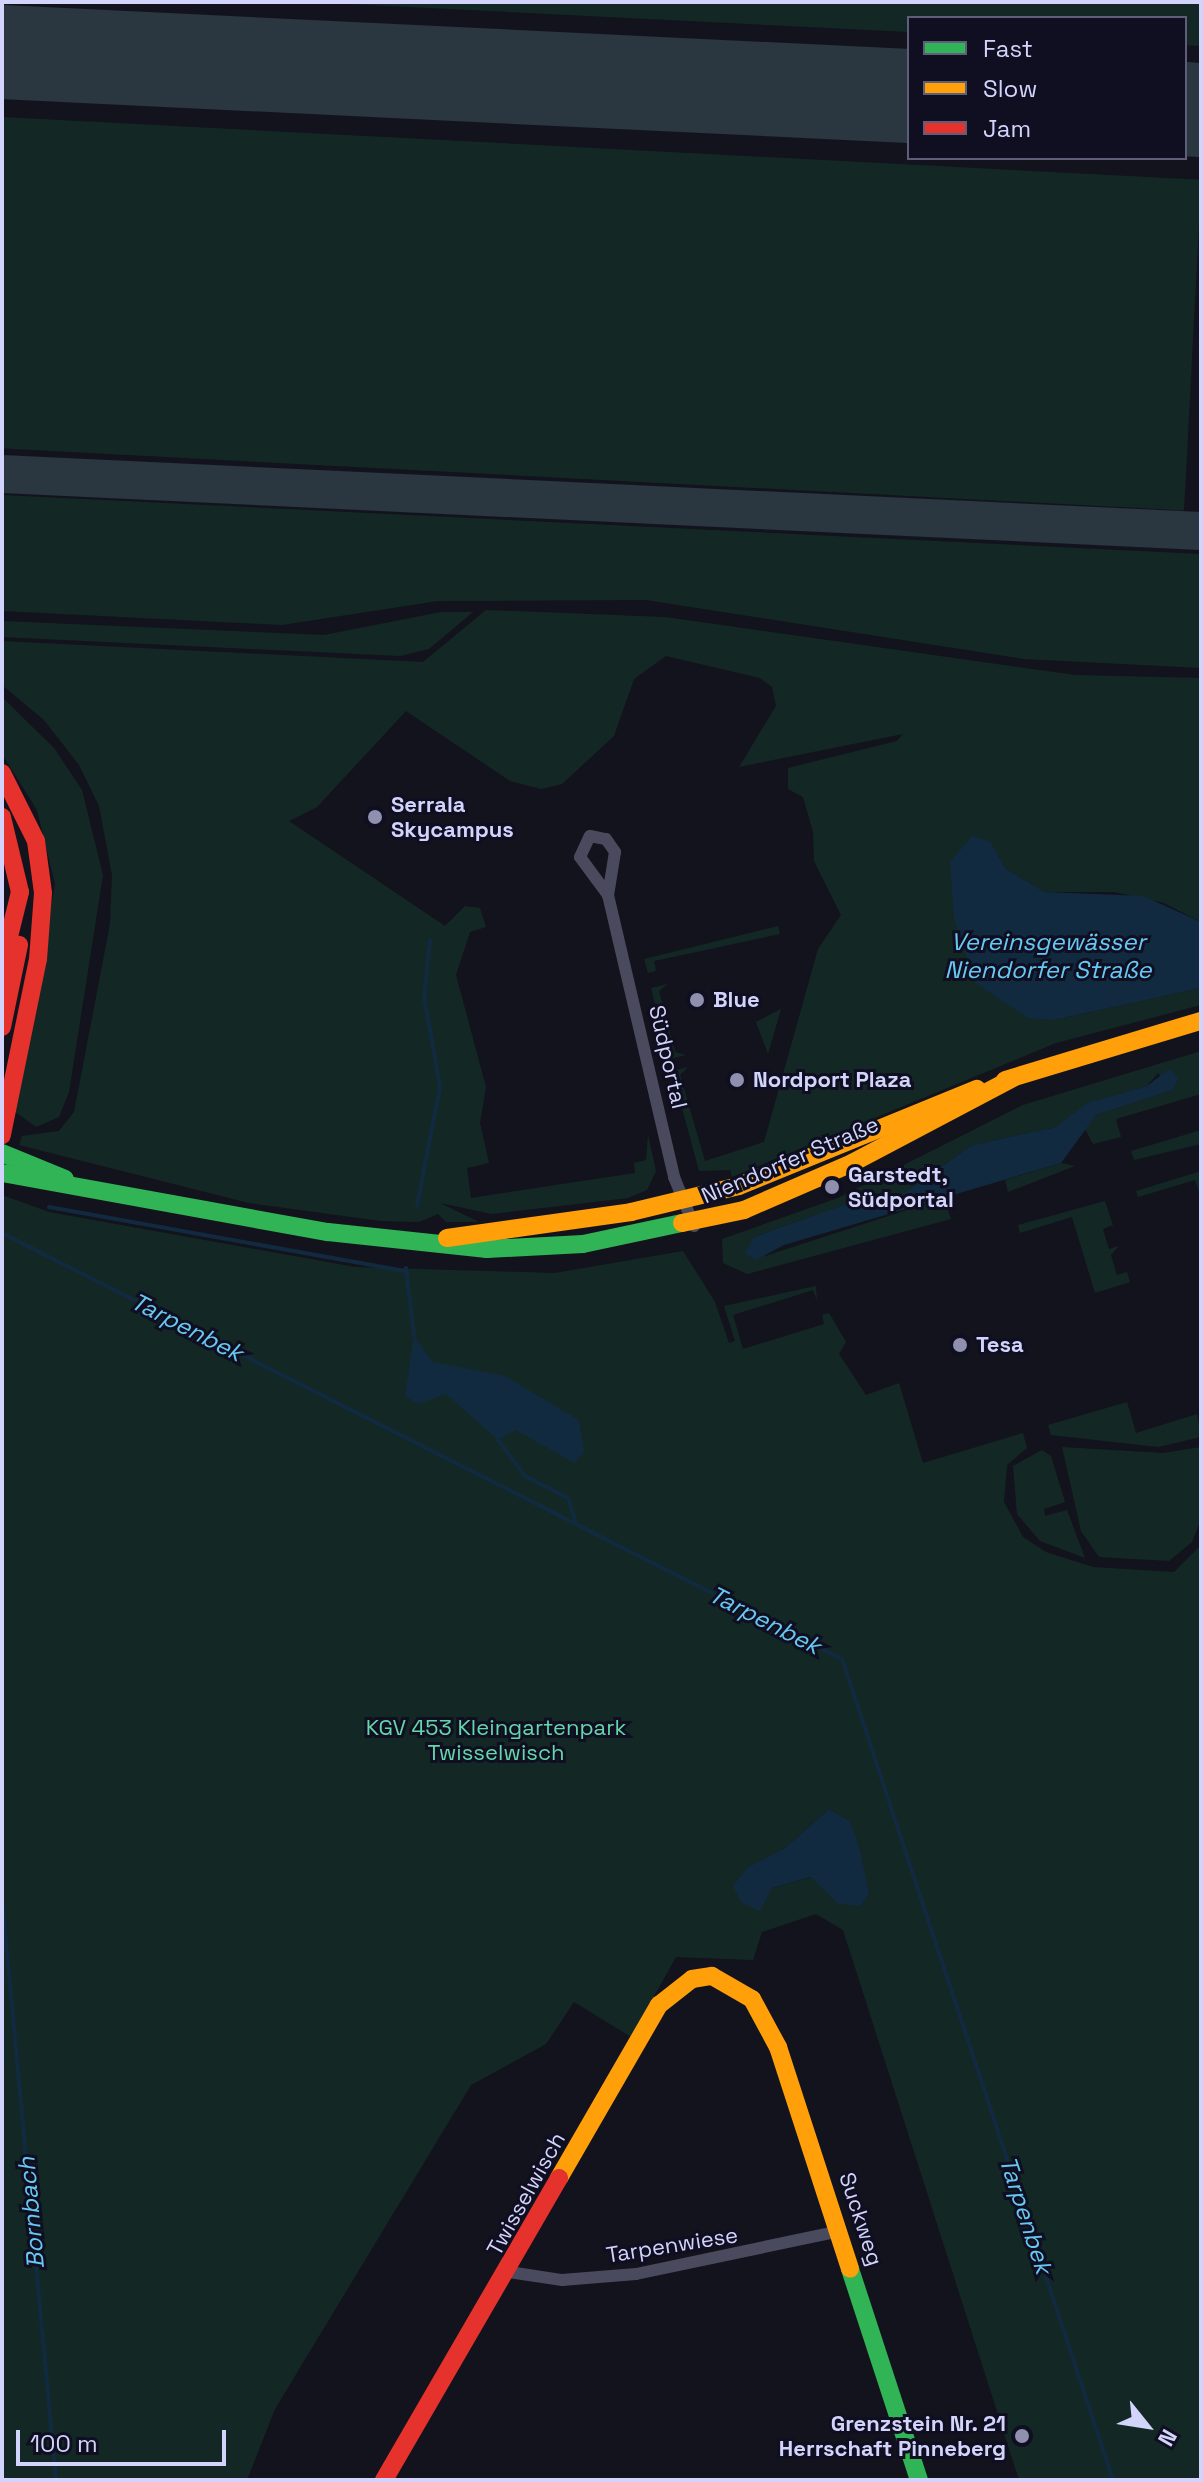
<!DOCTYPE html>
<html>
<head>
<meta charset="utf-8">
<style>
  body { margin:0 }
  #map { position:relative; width:1203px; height:2482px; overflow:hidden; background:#13131d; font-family:"Space Grotesk",sans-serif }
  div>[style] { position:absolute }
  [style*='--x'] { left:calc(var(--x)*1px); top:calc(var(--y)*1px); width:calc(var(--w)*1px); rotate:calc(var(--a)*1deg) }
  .green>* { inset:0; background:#132825; transform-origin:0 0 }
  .water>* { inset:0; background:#112a40 }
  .stream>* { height:4px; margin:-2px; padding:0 2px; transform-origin:2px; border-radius:2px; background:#112a40 }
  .taxiway>* { height:38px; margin:-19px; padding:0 19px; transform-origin:19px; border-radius:19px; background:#2a3640 }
  .runway>* { height:94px; margin:-47px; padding:0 47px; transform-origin:47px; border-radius:47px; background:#2a3640 }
  .street>* { height:12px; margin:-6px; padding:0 6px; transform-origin:6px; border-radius:6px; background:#494a5d }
  .fast>* { height:18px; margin:-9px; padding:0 9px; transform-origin:9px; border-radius:9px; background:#30b455 }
  .slow>* { height:18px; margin:-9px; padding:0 9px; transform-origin:9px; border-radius:9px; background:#ff9f0a }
  .jam>* { height:18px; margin:-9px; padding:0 9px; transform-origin:9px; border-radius:9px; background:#e5322d }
  .dots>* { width:22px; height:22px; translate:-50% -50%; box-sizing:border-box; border:4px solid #0f0f21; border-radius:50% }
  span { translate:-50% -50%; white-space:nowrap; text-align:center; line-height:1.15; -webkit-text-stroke:6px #0f0f21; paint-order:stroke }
  .poi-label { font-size:22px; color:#d2d4fc; font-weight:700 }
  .left { translate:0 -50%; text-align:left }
  .right { translate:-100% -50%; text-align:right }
  .street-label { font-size:22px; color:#d2d4fc }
  .park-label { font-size:22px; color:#64d6a9 }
  .water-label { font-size:24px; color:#68c8f4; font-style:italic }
  .frame { position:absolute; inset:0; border:4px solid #d2d4fc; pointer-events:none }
  .legend { position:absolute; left:907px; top:16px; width:280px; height:144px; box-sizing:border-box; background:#0f0f21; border:2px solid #5d5e79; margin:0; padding:10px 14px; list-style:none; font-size:24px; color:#d2d4fc }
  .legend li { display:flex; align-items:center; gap:16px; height:40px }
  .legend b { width:40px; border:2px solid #5d5e79 }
  .north { position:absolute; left:1107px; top:2386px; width:80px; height:80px; -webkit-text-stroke:6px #0f0f21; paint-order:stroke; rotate:120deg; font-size:22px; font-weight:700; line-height:32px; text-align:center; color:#d2d4fc }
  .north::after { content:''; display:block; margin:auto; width:28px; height:36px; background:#d2d4fc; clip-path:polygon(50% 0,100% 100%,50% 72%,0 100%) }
  .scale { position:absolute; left:16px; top:2430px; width:210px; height:36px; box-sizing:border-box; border:4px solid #d2d4fc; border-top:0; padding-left:10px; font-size:24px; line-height:28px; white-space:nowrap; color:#d2d4fc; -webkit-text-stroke:6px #0f0f21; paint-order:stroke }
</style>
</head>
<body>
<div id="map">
  <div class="green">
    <div style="clip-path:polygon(311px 2px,1201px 2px,1201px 46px,1185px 45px,1185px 18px,909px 18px,909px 32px)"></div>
    <div style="left:2px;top:117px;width:1201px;height:331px;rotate:3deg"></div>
    <div style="clip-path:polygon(2px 495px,1201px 554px,1201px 668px,1024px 659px,646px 600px,438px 601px,282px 625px,2px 611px)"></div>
    <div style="clip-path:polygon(486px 610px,665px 617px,1075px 675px,1201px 678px,1201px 922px,1164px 903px,1115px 892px,1045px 892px,1006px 869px,991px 842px,1054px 1020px,1201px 988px,1201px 1005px,1056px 1043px,732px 1177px,730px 1170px,699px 1171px,672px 1071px,688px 1067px,680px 1075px,705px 1161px,764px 1142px,818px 949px,841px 915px,814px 861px,813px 832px,803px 797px,788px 789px,788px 768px,897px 741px,903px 734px,739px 767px,776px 706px,772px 687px,760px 678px,666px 656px,634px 679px,614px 736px,562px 784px,541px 789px,510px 781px,406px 711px,317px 807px,289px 821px,445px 926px,465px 906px,480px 908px,486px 927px,470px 932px,456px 975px,486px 1087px,480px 1123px,489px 1163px,467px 1168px,471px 1198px,635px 1173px,634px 1163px,646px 1160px,648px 1135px,656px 1171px,647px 1190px,628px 1198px,492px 1214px,440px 1203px,479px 1222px,446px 1222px,438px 1214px,419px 1222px,381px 1221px,249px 1203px,19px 1145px,22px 1136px,59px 1131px,74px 1112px,110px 924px,112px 875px,99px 806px,79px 765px,44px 720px,2px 685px,2px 641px,423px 662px)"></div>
    <div style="clip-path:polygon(441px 612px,473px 612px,429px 649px,400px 656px,2px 637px,2px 621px,324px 635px)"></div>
    <div style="clip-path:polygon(2px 697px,54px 748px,82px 790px,103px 875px,69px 1092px,59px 1117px,36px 1127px,14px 1111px,55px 884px,37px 810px,2px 754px)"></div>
    <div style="clip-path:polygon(778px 926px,780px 934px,654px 961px,656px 971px,648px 973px,644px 959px)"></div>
    <div style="clip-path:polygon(668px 984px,659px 991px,675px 1052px,686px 1055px,669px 1059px,651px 988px)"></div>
    <div style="clip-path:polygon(781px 1009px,768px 1054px,756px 1022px)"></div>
    <div style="clip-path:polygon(1201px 1051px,1201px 1094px,1116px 1119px,1121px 1137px,1093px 1144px,1085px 1129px,1096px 1115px,1173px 1090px,1158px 1073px,1147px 1086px,1096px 1101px,1056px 1127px,972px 1145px,904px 1193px,868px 1196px,754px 1237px,765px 1256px,944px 1198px,951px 1219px,747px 1274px,723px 1263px,722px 1239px,838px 1198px,1023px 1105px)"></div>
    <div style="clip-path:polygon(1201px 1130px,1201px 1144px,1134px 1160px,1131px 1151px)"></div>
    <div style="clip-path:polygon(1061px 1163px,1075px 1166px,1008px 1192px,1005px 1180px)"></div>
    <div style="clip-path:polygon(1201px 1171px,1201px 1198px,1195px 1180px,1138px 1197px,1136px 1191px)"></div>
    <div style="clip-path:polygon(evenodd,2px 1195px,49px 1212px,355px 1267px,555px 1273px,683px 1251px,715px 1302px,729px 1343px,735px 1341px,724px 1306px,816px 1286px,817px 1301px,813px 1290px,733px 1315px,743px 1349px,824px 1324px,822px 1315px,829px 1313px,846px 1342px,839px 1354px,866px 1395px,899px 1383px,923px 1463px,1023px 1433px,1027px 1448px,1007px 1465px,1004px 1502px,1023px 1537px,1046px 1552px,1093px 1567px,1174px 1572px,1201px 1545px,1201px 2480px,1019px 2480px,843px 1930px,816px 1914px,762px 1932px,753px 1960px,676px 1957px,631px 2037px,574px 2002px,546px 2044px,471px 2085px,275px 2409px,247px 2480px,2px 2480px,2px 1195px,829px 1809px,850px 1821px,869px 1894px,837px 1903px,812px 1877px,772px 1888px,748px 1867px,785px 1848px,829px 1809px)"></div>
    <div style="clip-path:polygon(1105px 1201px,1113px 1225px,1103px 1229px,1109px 1249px,1119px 1246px,1111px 1255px,1117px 1275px,1127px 1272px,1130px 1282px,1095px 1293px,1072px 1217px,1020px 1233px,1018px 1225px)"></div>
    <div style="clip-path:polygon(1127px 1402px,1136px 1433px,1197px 1414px,1201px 1437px,1158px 1447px,1051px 1435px,1048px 1425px)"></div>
    <div style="clip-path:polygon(1062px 1447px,1163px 1453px,1201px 1447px,1201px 1519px,1192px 1542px,1169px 1561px,1099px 1557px,1081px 1531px)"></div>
    <div style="clip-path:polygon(1042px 1450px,1051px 1456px,1065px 1502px,1044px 1509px,1045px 1516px,1067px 1510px,1085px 1558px,1040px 1541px,1017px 1514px,1013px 1466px)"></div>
  </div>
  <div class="water">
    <div style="clip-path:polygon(972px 836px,991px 842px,1006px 869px,1045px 892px,1143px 896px,1201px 922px,1201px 988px,1054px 1020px,1028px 1018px,974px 982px,954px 918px,950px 862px)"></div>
    <div style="clip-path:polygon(1169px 1069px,1178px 1078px,1173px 1090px,1096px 1115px,1061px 1163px,784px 1245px,756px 1260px,745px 1254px,754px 1237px,868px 1196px,904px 1193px,972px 1145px,1056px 1127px,1087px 1103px,1147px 1086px)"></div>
    <div style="clip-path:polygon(414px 1336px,433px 1362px,505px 1376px,579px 1420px,584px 1452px,574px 1463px,516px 1430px,498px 1440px,446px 1394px,418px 1404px,405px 1396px)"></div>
    <div style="clip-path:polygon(829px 1809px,850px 1821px,860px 1850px,869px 1894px,860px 1906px,837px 1903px,811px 1877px,772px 1888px,760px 1911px,741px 1902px,733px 1886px,748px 1867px,785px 1848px)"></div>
  </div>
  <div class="stream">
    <div style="--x:417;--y:1206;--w:122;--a:-79.1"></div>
    <div style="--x:440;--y:1086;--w:90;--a:-100.2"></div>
    <div style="--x:424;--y:997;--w:57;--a:-84"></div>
    <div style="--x:49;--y:1207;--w:363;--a:10.2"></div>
    <div style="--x:2;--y:1233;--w:942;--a:26.89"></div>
    <div style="--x:842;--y:1659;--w:865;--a:71.73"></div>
    <div style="--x:406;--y:1268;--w:68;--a:83.3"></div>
    <div style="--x:498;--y:1440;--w:45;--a:53.1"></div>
    <div style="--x:525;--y:1476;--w:48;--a:27.1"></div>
    <div style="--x:568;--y:1498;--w:23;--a:72"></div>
    <div style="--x:2;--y:1899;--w:584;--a:84.69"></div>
  </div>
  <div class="taxiway">
    <div style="--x:2;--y:474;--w:1200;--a:2.72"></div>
  </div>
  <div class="runway">
    <div style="--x:2;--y:52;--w:908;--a:2.78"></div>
    <div style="--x:1185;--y:109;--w:16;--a:4"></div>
  </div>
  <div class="street">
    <div style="--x:608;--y:895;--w:47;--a:-126.4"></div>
    <div style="--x:580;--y:857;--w:23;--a:-65"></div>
    <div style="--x:590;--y:836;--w:16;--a:11"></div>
    <div style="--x:606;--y:839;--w:16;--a:55"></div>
    <div style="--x:615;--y:852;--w:44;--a:99.2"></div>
    <div style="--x:608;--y:895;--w:290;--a:76.8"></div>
    <div style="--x:674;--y:1177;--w:53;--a:67.8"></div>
    <div style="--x:509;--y:2272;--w:54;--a:8.6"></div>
    <div style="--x:562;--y:2280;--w:74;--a:-4.6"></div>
    <div style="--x:636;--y:2274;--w:208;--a:-11.9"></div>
  </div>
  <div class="fast">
    <div style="--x:2;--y:1153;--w:68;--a:22.4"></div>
    <div style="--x:2;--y:1173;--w:331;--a:10.3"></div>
    <div style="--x:328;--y:1232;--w:160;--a:6.1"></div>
    <div style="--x:487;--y:1249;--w:96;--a:-3"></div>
    <div style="--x:583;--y:1244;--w:101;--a:-12"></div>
    <div style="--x:850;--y:2269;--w:222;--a:71.9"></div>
  </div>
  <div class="slow">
    <div style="--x:1005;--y:1080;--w:205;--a:-16.8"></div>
    <div style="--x:682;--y:1223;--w:63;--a:-11.8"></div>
    <div style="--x:744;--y:1210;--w:118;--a:-23.5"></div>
    <div style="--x:852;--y:1163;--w:182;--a:-27.8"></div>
    <div style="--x:447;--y:1238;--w:186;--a:-8"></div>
    <div style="--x:631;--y:1212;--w:111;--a:-13.5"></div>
    <div style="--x:739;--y:1186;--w:257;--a:-22.2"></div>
    <div style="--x:559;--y:2178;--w:200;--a:-60"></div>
    <div style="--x:659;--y:2005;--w:42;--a:-38.2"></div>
    <div style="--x:692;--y:1979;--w:20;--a:-9"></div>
    <div style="--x:712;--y:1976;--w:46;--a:29.9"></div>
    <div style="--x:752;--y:1999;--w:55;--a:61.6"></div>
    <div style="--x:778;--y:2047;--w:233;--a:72"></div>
  </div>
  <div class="jam">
    <div style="--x:2;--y:773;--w:76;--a:63.4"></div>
    <div style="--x:36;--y:841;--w:52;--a:82.3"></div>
    <div style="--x:43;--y:893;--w:66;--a:94.3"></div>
    <div style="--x:38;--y:959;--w:180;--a:101.6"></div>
    <div style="--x:2;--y:817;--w:77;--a:76.5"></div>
    <div style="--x:20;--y:892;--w:75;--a:103.9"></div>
    <div style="--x:2;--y:1027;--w:84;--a:-78.3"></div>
    <div style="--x:384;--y:2480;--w:349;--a:-59.9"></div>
  </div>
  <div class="dots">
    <div style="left:375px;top:817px;background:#8f90ae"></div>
    <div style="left:697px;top:1000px;background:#8f90ae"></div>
    <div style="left:737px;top:1080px;background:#8f90ae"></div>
    <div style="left:832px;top:1187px;background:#8f90ae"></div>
    <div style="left:960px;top:1345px;background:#8f90ae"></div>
    <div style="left:1022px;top:2436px;background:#8f90ae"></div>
  </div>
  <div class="poi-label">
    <span class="left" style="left:391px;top:817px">Serrala<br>Skycampus</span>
    <span class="left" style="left:713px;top:1000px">Blue</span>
    <span class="left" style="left:753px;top:1080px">Nordport Plaza</span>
    <span class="left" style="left:848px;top:1187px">Garstedt,<br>Südportal</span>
    <span class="left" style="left:976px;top:1345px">Tesa</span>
    <span class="right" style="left:1006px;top:2436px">Grenzstein Nr. 21<br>Herrschaft Pinneberg</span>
  </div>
  <div class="street-label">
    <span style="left:668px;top:1057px;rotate:77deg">Südportal</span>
    <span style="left:790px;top:1160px;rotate:-23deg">Niendorfer Straße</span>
    <span style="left:526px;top:2194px;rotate:-61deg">Twisselwisch</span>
    <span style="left:861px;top:2219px;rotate:72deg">Suckweg</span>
    <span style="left:672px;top:2245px;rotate:-9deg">Tarpenwiese</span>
  </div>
  <div class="park-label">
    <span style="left:496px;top:1740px">KGV 453 Kleingartenpark<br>Twisselwisch</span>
  </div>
  <div class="water-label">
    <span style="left:1048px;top:956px">Vereinsgewässer<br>Niendorfer Straße</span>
    <span style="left:187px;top:1327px;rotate:27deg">Tarpenbek</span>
    <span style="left:765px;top:1620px;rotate:27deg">Tarpenbek</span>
    <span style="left:31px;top:2213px;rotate:-95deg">Bornbach</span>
    <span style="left:1026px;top:2215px;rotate:72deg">Tarpenbek</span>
  </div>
  <div class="frame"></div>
  <ul class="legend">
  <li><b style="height:10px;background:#30b455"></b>Fast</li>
  <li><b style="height:10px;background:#ff9f0a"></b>Slow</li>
  <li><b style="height:10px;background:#e5322d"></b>Jam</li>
  </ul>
  <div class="north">N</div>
  <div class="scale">100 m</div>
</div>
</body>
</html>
